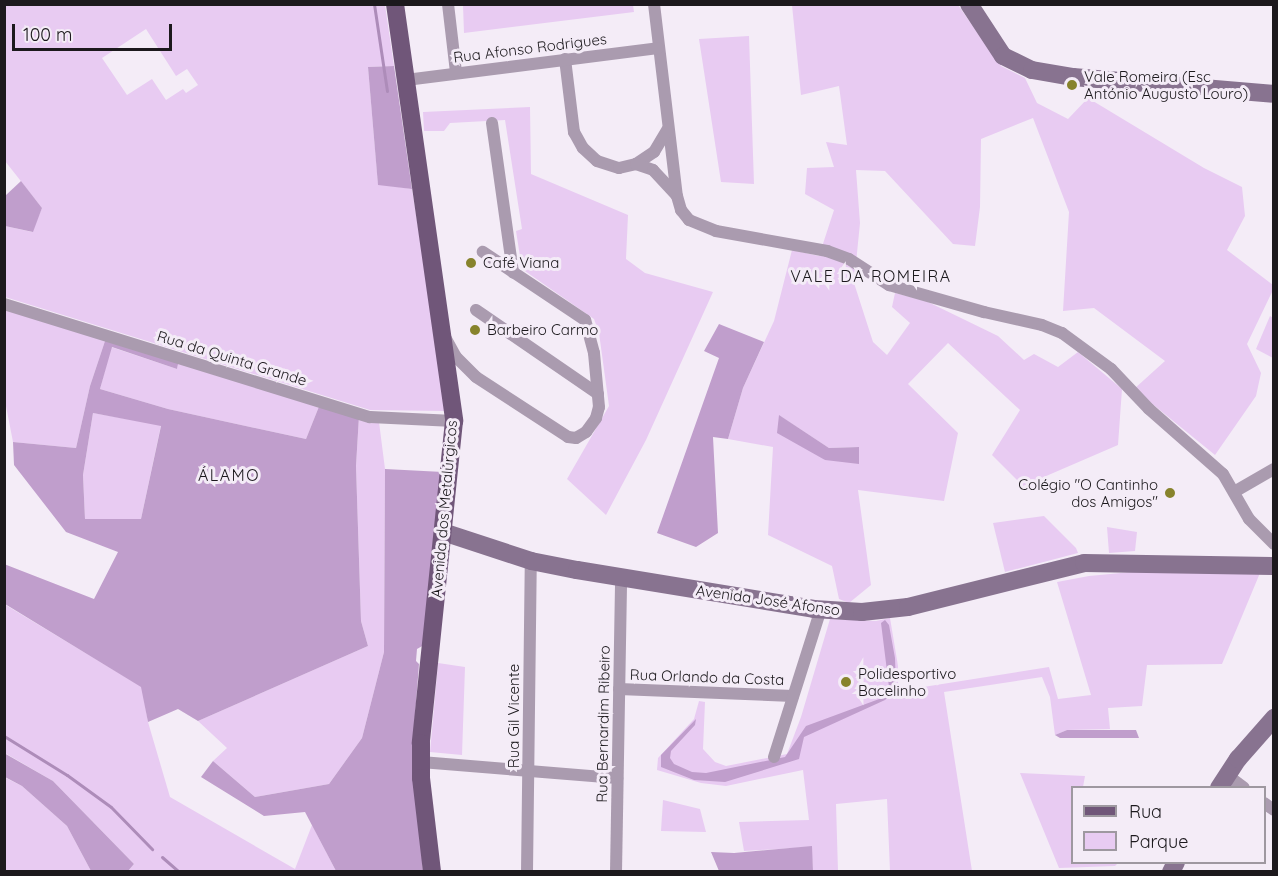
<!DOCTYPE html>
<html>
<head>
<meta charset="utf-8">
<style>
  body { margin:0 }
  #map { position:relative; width:1278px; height:876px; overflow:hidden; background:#f4ecf7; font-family:Quicksand,sans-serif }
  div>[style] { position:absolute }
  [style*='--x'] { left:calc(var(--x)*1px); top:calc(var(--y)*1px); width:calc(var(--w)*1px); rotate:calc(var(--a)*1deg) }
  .green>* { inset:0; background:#e8cbf2 }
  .forest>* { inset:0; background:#c09ecc }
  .stream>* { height:3px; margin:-1.5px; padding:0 1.5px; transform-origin:1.5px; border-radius:1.5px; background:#ad8cb9 }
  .street>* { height:12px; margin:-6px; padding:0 6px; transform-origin:6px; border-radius:6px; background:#aa9baf }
  .secondary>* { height:18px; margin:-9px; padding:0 9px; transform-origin:9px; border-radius:9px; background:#887390 }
  .primary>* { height:18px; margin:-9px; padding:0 9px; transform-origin:9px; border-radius:9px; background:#705679 }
  .dots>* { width:16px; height:16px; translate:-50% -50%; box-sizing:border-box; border:3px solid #f4ecf7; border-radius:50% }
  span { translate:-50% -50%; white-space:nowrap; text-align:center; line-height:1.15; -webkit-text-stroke:6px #f4ecf7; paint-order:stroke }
  .street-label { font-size:15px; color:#1c191d }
  .poi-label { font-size:15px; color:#1c191d }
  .left { translate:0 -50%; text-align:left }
  .right { translate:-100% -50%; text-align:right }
  .neighbourhood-label { font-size:16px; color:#1c191d; letter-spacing:1.5px }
  .frame { position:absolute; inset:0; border:6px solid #1c191d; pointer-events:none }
  .legend { position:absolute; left:1071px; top:786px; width:195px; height:78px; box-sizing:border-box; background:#f4ecf7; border:2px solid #9e98a0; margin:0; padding:8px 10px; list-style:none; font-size:18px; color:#1c191d }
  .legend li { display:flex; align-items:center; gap:12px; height:30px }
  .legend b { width:30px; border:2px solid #9e98a0 }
  .scale { position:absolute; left:12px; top:24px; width:160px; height:27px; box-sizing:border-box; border:3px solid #1c191d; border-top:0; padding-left:8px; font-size:18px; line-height:21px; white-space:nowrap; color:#1c191d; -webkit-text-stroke:4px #f4ecf7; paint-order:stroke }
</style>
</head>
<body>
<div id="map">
  <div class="green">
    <div style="clip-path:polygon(evenodd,4px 5px,385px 5px,394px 66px,368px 67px,378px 184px,412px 189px,443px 384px,446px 404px,444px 411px,370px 410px,5px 297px,5px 226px,32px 232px,42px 208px,5px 161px,4px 5px,146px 29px,176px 76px,187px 69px,198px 85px,186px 93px,183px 89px,166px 100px,152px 79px,127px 95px,102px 58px,146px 29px)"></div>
    <div style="clip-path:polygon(633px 5px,634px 12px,464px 33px,463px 5px)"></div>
    <div style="clip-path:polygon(evenodd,792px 5px,958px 5px,1001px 66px,1025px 78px,1037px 103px,1068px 119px,1088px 98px,1204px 168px,1242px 187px,1245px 216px,1227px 250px,1273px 285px,1273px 290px,1247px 344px,1261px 373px,1256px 396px,1215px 455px,1134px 389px,1165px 361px,1094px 308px,1063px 311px,1069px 212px,1033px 118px,981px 139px,980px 207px,975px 246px,953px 244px,885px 171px,856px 170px,860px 223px,854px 283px,873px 342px,887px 355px,910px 323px,892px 307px,895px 293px,926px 301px,998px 336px,1024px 360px,1034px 354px,1058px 367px,1078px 352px,1122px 389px,1118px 445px,1023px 486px,992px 455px,1020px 410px,948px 343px,908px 384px,958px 433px,944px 501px,858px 490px,871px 585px,849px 603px,839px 599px,832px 566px,768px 535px,773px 447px,728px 439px,743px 388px,774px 321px,792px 250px,819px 256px,834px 210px,805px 194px,807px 168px,834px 167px,826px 142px,847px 145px,839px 86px,801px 95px,792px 5px,780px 416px,829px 448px,859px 447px,825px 460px,780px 416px)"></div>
    <div style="clip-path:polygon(749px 36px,754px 184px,721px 182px,699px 39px)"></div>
    <div style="clip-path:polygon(530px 107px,531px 174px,628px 215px,626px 259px,645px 273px,713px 292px,646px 440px,606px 515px,567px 479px,609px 406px,599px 333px,594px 319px,522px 269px,516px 231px,522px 229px,505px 120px,450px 123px,444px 131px,424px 131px,423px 112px)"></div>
    <div style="clip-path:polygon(4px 309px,106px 338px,90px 386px,76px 448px,13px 442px,5px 401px)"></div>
    <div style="clip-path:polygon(1270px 316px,1273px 318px,1273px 358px,1256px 349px)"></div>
    <div style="clip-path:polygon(111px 347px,177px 369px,179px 359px,320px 404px,306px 439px,168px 409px,100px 389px)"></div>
    <div style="clip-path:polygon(93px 413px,161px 425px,141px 519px,85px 520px,83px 475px)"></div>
    <div style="clip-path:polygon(359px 416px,379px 422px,385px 469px,384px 652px,362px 738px,329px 784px,255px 797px,213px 761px,227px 748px,198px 721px,368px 646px,361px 621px,356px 466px)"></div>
    <div style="clip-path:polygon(1044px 516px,1076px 548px,1078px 553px,1005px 572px,993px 523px)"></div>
    <div style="clip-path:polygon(1107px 527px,1137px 532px,1135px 551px,1109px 553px)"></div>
    <div style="clip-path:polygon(1142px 571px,1260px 573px,1222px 664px,1147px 665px,1142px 706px,1108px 708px,1110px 729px,1067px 730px,1055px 735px,1050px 697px,1042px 677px,944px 692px,972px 871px,890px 871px,887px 799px,836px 804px,838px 871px,813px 871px,811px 847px,744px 851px,739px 822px,809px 820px,803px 770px,726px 786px,701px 783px,657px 770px,658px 758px,694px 719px,699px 701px,705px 702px,703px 749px,715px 762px,726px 766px,787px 754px,801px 717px,830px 619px,876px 621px,890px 618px,898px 666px,898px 691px,1049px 667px,1058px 699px,1091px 695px,1057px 582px,1089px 576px)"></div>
    <div style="clip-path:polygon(4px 604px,142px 687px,148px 722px,170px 797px,295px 869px,312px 825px,336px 871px,128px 871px,134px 864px,53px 781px,5px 753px)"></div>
    <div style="clip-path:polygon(438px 663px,465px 667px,462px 755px,430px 752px)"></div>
    <div style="clip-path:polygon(1020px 773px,1085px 776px,1083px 787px,1072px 788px,1072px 862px,1118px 863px,1115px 866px,1059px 868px)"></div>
    <div style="clip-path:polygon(4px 777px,22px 786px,67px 826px,91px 871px,5px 871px)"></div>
    <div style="clip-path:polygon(663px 800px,700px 809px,706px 832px,661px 831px)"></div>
  </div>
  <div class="forest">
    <div style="clip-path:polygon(394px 66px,412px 189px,378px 185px,368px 67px)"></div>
    <div style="clip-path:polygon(21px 181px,42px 208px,33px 232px,5px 226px,5px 196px)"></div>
    <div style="clip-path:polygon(719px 324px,764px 342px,743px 388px,728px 439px,713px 437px,718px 533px,696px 547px,657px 533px,719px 358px,704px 351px)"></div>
    <div style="clip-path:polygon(evenodd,106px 338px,179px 359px,177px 369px,112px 347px,100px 389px,168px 409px,306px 439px,320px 404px,359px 416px,356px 466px,361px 621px,368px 646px,198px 721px,178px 709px,148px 722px,141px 687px,5px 604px,4px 564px,94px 599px,118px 552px,66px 532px,14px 465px,13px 442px,76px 448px,90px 386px,106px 338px,93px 413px,161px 426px,141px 519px,85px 519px,83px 475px,93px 413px)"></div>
    <div style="clip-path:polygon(779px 415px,829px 448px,859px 447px,859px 464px,825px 460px,777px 433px)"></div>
    <div style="clip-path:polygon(385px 469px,443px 472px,424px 645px,417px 649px,416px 661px,419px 664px,413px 742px,423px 871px,336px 871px,305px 812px,264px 816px,201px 777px,213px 761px,255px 797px,329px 784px,362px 738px,384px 652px)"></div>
    <div style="clip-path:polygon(885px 620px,889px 625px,895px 658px,896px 686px,894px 692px,885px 700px,804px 737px,799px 759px,725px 782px,694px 780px,661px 767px,661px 755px,696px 719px,695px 725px,671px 751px,670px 758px,674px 764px,692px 772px,706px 773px,785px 757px,806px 726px,890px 695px,881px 623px)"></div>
    <div style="clip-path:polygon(1067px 730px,1136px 730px,1139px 738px,1060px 738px,1055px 735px)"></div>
    <div style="clip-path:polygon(4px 753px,53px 781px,134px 864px,128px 871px,91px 871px,67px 826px,22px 786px,5px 777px)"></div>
    <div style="clip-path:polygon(812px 846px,813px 871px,719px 871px,711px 852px,734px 853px)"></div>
  </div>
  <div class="stream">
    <div style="--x:374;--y:4;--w:88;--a:81.5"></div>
    <div style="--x:4;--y:736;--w:74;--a:31.8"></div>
    <div style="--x:67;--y:775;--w:54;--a:36"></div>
    <div style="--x:111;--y:807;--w:59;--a:45.7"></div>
    <div style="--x:162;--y:857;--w:23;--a:41"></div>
  </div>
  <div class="street">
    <div style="--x:448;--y:4;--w:68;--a:83.3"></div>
    <div style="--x:654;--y:4;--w:193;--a:83.2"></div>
    <div style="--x:677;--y:196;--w:15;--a:74"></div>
    <div style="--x:681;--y:210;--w:13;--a:51"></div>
    <div style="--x:689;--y:220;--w:29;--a:22"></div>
    <div style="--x:716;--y:231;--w:113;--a:10.2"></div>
    <div style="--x:827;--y:251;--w:23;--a:20"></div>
    <div style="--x:849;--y:259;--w:48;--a:33"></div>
    <div style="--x:889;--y:285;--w:99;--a:15.9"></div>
    <div style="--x:984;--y:312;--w:59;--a:12.6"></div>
    <div style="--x:1042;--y:325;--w:22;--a:22"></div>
    <div style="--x:1062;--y:333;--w:61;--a:36.3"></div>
    <div style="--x:1111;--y:369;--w:55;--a:46.5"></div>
    <div style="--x:1149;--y:409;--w:98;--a:41.3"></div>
    <div style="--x:1223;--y:474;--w:52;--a:60"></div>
    <div style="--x:1249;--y:519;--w:35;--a:45"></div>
    <div style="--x:565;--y:59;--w:74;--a:83"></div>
    <div style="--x:574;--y:132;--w:18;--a:61"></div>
    <div style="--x:583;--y:148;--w:19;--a:43"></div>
    <div style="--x:597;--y:161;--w:23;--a:18"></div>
    <div style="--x:619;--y:168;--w:17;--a:-13"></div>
    <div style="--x:636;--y:164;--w:22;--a:-34"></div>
    <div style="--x:654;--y:152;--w:26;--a:-59"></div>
    <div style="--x:406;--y:80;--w:254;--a:-7.2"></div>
    <div style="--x:492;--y:123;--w:151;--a:82"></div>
    <div style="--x:636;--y:164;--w:18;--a:19"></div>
    <div style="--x:653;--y:170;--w:34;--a:47"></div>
    <div style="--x:4;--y:304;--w:383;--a:17.2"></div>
    <div style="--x:370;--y:417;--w:84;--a:2.7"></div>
    <div style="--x:476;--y:310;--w:148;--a:34.5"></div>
    <div style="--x:446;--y:339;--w:21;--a:61"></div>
    <div style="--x:456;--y:357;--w:28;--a:45"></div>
    <div style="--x:476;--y:377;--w:110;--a:33.1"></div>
    <div style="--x:568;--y:437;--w:8;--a:7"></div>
    <div style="--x:576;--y:438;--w:12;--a:-31"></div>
    <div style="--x:586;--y:432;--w:17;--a:-54"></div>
    <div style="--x:596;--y:418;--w:11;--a:-75"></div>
    <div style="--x:599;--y:407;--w:54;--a:-95.3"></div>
    <div style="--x:594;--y:353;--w:34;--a:-105"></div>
    <div style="--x:585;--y:320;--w:123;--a:-146.3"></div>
    <div style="--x:1234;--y:492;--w:46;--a:-29.9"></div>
    <div style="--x:619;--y:689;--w:174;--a:2.3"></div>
    <div style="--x:774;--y:757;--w:155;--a:-72.4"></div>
    <div style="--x:421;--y:762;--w:197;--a:4.7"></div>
    <div style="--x:1227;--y:775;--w:21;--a:37"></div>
    <div style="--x:1264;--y:803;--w:12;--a:35"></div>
    <div style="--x:527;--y:872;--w:311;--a:-89.3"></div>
    <div style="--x:616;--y:872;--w:294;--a:-89"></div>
  </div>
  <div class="secondary">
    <div style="--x:969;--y:4;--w:62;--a:56.8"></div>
    <div style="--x:1003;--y:56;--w:32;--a:26"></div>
    <div style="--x:1032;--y:70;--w:42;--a:9.7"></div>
    <div style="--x:1073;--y:77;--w:202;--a:4.8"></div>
    <div style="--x:443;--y:532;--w:93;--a:18.2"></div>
    <div style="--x:531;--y:561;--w:47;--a:11.1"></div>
    <div style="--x:577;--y:570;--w:240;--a:9.3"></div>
    <div style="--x:814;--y:609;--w:48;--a:3.6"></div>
    <div style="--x:862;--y:612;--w:46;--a:-6.2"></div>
    <div style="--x:908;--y:607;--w:181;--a:-14"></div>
    <div style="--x:1084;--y:563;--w:190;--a:0.9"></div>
    <div style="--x:1219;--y:788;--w:35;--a:-57"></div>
    <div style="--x:1238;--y:759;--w:55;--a:-48.7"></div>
    <div style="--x:1171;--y:872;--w:11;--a:-63"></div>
  </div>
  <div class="primary">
    <div style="--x:395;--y:4;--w:421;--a:81.9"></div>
    <div style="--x:454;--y:421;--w:324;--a:95.9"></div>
    <div style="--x:421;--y:743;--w:35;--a:90"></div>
    <div style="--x:421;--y:778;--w:95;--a:83.3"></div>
  </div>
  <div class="dots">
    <div style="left:1072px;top:85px;background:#87832c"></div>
    <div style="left:471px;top:263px;background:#87832c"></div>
    <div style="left:475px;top:330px;background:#87832c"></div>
    <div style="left:1170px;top:493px;background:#87832c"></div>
    <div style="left:846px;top:682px;background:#87832c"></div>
  </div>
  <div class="street-label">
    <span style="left:530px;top:48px;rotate:-7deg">Rua Afonso Rodrigues</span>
    <span style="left:232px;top:358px;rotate:17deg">Rua da Quinta Grande</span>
    <span style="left:444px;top:509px;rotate:-85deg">Avenida dos Metalúrgicos</span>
    <span style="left:768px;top:600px;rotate:8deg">Avenida José Afonso</span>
    <span style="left:707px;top:677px;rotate:2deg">Rua Orlando da Costa</span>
    <span style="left:514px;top:716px;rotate:-90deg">Rua Gil Vicente</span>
    <span style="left:603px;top:724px;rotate:-89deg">Rua Bernardim Ribeiro</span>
  </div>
  <div class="poi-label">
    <span class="left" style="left:1084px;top:85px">Vale Romeira (Esc<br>António Augusto Louro)</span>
    <span class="left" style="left:483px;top:263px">Café Viana</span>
    <span class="left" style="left:487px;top:330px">Barbeiro Carmo</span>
    <span class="right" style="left:1158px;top:493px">Colégio "O Cantinho<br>dos Amigos"</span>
    <span class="left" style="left:858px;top:682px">Polidesportivo<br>Bacelinho</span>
  </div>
  <div class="neighbourhood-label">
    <span style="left:871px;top:276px">VALE DA ROMEIRA</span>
    <span style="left:229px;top:475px">ÁLAMO</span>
  </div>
  <div class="frame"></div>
  <ul class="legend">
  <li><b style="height:8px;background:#705679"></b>Rua</li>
  <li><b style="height:16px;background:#e8cbf2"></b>Parque</li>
  </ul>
  <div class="scale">100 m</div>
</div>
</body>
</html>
